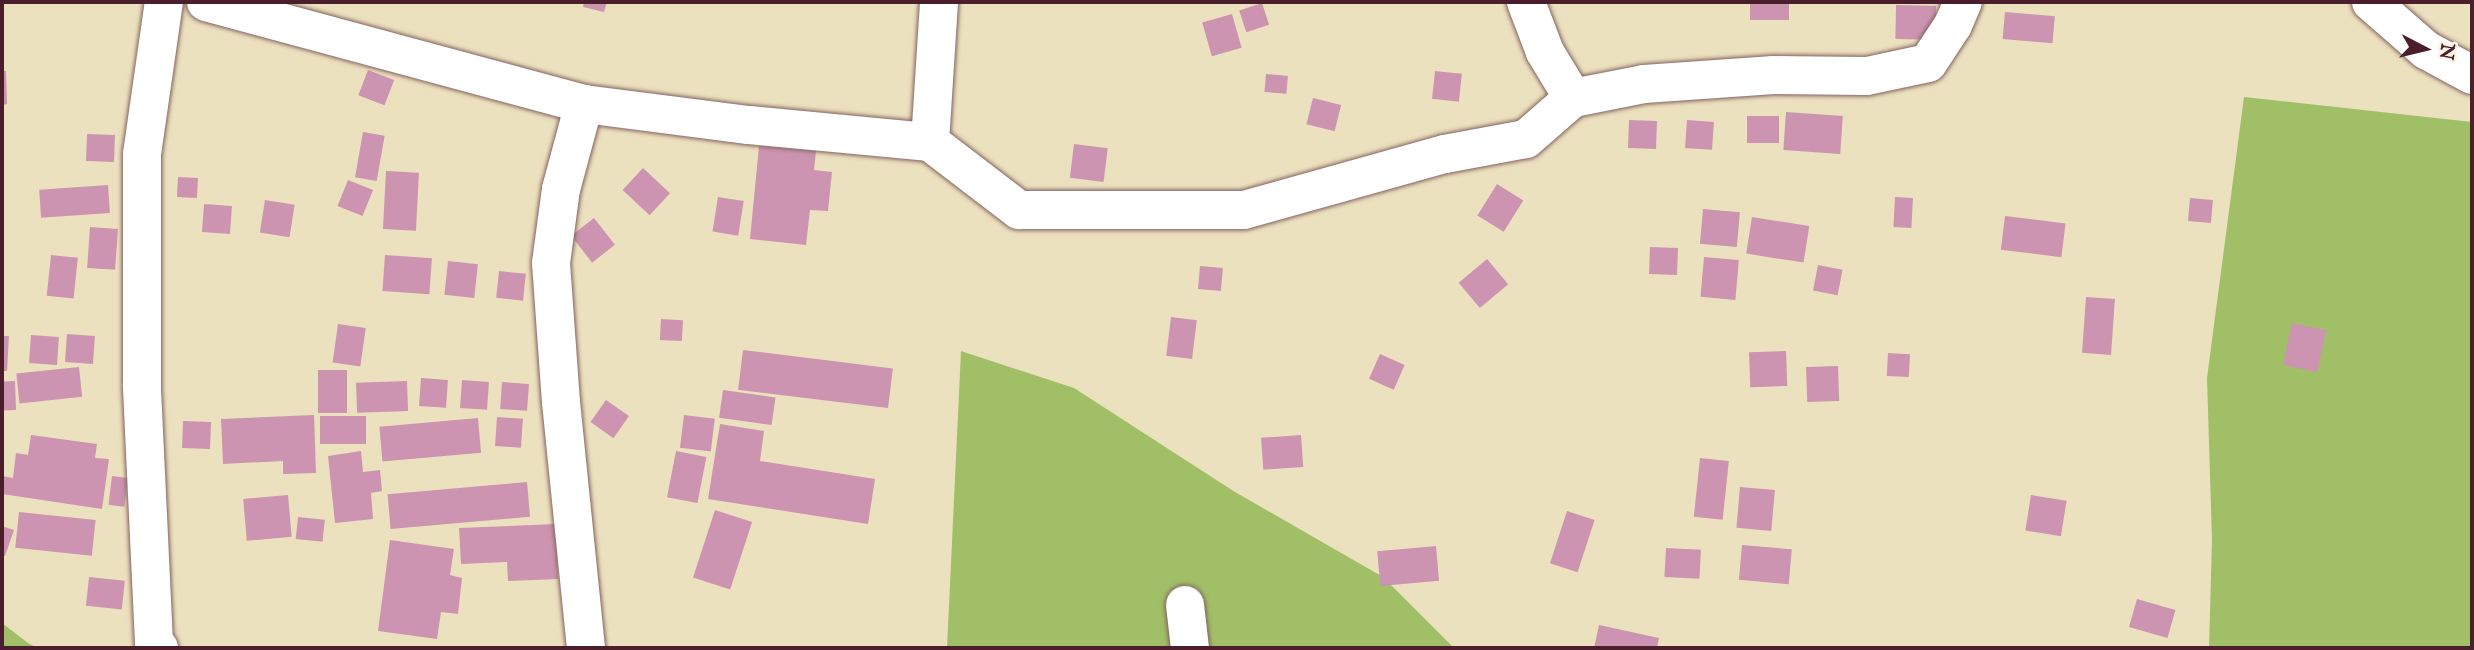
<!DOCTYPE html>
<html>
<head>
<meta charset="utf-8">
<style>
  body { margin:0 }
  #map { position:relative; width:2474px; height:650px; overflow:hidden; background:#ece1bf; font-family:"IM FELL English",serif }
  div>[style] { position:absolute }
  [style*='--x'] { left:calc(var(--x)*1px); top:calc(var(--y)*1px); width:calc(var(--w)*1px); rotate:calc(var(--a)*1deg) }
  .green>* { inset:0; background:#a1bf67 }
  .building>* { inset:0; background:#cc94b0; transform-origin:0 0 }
  .roads { filter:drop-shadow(0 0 2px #83635f) drop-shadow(0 0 2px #83635f) }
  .street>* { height:38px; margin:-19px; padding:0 19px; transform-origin:19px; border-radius:19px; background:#fff }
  span { translate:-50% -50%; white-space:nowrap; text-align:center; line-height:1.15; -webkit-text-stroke:5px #fcf5e5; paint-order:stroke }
  .frame { position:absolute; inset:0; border:4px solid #4a1f2b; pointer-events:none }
  .north { position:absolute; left:2390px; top:14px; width:70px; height:70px; -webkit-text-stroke:5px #fcf5e5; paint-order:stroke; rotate:97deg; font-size:19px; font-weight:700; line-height:28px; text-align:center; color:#4a1f2b }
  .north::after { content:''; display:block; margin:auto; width:24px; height:32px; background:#4a1f2b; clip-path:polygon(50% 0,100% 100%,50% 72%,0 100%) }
</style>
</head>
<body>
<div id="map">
  <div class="green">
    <div style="clip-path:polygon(2244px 97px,2472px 122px,2472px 648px,2209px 648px,2212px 540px,2207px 378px)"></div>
    <div style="clip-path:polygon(961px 351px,1074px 388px,1235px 492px,1383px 577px,1454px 648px,947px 648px)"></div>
    <div style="clip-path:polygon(2px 623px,28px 643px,37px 648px,2px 648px)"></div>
  </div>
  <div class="building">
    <div style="clip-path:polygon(584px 2px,607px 2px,604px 12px,583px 7px)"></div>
    <div style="left:1750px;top:2px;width:39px;height:18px"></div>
    <div style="left:1262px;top:3px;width:23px;height:24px;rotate:72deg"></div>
    <div style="left:1896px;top:5px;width:40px;height:34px;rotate:1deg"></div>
    <div style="left:2005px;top:12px;width:50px;height:27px;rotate:5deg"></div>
    <div style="left:1232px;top:14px;width:35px;height:31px;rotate:74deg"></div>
    <div style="left:368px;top:70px;width:28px;height:27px;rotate:21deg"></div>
    <div style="clip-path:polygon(2px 71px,6px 71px,7px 104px,2px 105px)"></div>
    <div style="left:1435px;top:71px;width:27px;height:28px;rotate:6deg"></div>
    <div style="left:1266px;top:74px;width:22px;height:18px;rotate:5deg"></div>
    <div style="left:1313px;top:98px;width:29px;height:27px;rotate:14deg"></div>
    <div style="left:1786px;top:112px;width:57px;height:38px;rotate:4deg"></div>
    <div style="left:1747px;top:116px;width:32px;height:27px"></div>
    <div style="left:1629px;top:120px;width:28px;height:28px;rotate:2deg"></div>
    <div style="left:1687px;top:120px;width:27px;height:28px;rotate:4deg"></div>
    <div style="left:363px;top:132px;width:22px;height:46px;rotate:10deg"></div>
    <div style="left:87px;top:134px;width:28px;height:27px;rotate:2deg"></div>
    <div style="left:1074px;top:144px;width:34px;height:34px;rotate:7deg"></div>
    <div style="clip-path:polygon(759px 146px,816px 151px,814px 170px,832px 172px,828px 211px,810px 210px,806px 245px,750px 239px)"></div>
    <div style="left:643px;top:168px;width:37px;height:30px;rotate:43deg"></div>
    <div style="left:386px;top:171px;width:33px;height:58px;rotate:3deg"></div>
    <div style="left:178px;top:177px;width:20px;height:20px;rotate:3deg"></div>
    <div style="left:348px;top:180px;width:27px;height:28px;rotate:22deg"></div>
    <div style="left:1497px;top:184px;width:31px;height:37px;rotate:32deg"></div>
    <div style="left:108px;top:185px;width:28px;height:69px;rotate:86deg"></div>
    <div style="left:718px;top:197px;width:26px;height:35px;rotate:9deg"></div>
    <div style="left:1895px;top:197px;width:18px;height:30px;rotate:3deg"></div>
    <div style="left:2190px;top:198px;width:23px;height:23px;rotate:5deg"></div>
    <div style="left:265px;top:200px;width:30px;height:33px;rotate:9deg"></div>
    <div style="left:204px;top:204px;width:28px;height:28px;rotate:4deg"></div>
    <div style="left:1703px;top:209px;width:37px;height:35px;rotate:5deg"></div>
    <div style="left:2005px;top:216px;width:61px;height:34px;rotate:7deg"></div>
    <div style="left:1752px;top:217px;width:58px;height:37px;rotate:9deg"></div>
    <div style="left:594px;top:218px;width:34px;height:29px;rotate:52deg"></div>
    <div style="left:90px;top:227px;width:28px;height:41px;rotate:4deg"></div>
    <div style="left:1650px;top:247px;width:28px;height:27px;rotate:2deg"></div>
    <div style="left:51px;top:255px;width:27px;height:41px;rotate:6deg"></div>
    <div style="left:385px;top:255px;width:47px;height:36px;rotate:4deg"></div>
    <div style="left:1704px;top:257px;width:35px;height:40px;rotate:5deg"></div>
    <div style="left:1487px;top:259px;width:33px;height:37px;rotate:50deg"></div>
    <div style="left:448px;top:261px;width:30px;height:34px;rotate:6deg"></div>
    <div style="left:1818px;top:265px;width:25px;height:26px;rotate:11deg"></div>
    <div style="left:1200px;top:266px;width:23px;height:23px;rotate:5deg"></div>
    <div style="left:499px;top:271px;width:27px;height:27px;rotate:6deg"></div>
    <div style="left:2086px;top:297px;width:29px;height:56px;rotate:4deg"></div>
    <div style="left:1171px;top:317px;width:26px;height:39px;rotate:7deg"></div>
    <div style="left:661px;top:319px;width:22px;height:21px;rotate:3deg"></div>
    <div style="left:2292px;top:323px;width:35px;height:43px;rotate:12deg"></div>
    <div style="left:338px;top:324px;width:28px;height:39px;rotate:8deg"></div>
    <div style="left:67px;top:334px;width:28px;height:28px;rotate:4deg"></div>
    <div style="left:31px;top:335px;width:28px;height:28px;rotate:4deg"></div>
    <div style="clip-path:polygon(2px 336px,9px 336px,7px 371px,2px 371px)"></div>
    <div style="left:743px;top:350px;width:151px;height:40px;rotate:7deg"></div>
    <div style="left:1786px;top:351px;width:35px;height:37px;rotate:88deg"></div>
    <div style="left:1888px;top:353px;width:22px;height:23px;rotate:3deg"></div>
    <div style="left:1380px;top:354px;width:27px;height:27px;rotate:24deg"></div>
    <div style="left:1838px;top:366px;width:35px;height:32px;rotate:88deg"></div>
    <div style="left:79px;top:367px;width:30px;height:63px;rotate:84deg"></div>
    <div style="left:318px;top:370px;width:29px;height:43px"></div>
    <div style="left:421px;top:378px;width:27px;height:28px;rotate:4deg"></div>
    <div style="left:462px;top:380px;width:27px;height:28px;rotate:4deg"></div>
    <div style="left:15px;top:381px;width:29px;height:13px;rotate:88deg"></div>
    <div style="left:407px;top:381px;width:30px;height:51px;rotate:88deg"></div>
    <div style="left:502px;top:382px;width:27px;height:27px;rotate:4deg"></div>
    <div style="left:723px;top:390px;width:53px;height:28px;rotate:8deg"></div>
    <div style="left:606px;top:400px;width:28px;height:27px;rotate:35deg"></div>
    <div style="clip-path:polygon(314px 415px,316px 473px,283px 474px,283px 461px,223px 464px,221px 419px)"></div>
    <div style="left:684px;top:415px;width:31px;height:33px;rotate:7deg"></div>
    <div style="left:320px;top:416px;width:46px;height:28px"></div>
    <div style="left:497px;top:417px;width:26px;height:29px;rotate:4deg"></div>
    <div style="left:478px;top:418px;width:35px;height:99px;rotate:85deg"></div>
    <div style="left:183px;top:421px;width:28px;height:27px;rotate:2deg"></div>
    <div style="clip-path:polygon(720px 424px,764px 431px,760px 461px,875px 479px,868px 524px,708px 499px)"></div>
    <div style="clip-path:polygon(31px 435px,97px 444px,95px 458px,109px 459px,102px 509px,2px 494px,2px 476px,13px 478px,16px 453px,28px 455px)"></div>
    <div style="left:1301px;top:435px;width:32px;height:40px;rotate:86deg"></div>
    <div style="clip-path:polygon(361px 451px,363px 472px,380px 470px,382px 491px,371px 493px,373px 519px,335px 523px,328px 456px)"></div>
    <div style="left:676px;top:451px;width:31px;height:47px;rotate:11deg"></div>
    <div style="left:1700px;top:458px;width:29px;height:59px;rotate:6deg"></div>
    <div style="left:112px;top:476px;width:16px;height:29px;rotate:7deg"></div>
    <div style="left:527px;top:482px;width:35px;height:140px;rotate:85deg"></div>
    <div style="left:1740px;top:487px;width:35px;height:41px;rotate:5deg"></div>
    <div style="left:288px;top:495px;width:42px;height:45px;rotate:85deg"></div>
    <div style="left:2031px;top:495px;width:36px;height:36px;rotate:9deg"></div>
    <div style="left:715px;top:510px;width:39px;height:71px;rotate:18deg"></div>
    <div style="left:1567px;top:511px;width:29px;height:55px;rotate:18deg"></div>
    <div style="left:19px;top:512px;width:77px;height:36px;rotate:6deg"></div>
    <div style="left:298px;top:517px;width:27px;height:22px;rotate:6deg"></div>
    <div style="clip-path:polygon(556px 524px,558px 579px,508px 581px,507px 562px,461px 564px,459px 528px)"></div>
    <div style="clip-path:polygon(2px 526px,14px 530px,5px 556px,2px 555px)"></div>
    <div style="clip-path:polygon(390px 540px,454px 549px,450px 575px,462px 578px,458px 614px,441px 612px,437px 639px,378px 631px)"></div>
    <div style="left:1742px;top:545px;width:50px;height:35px;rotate:5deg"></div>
    <div style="left:1436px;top:546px;width:35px;height:59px;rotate:85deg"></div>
    <div style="left:1666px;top:548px;width:35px;height:29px;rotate:3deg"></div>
    <div style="left:89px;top:577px;width:36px;height:29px;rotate:6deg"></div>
    <div style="left:2137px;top:599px;width:40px;height:29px;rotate:16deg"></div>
    <div style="clip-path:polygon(1599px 625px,1659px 638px,1657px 648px,1594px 648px)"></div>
  </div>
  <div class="roads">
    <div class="street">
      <div style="--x:206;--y:2;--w:392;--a:15.1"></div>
      <div style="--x:584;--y:104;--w:166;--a:7.3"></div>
      <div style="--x:749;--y:125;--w:182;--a:5.4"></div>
      <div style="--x:930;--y:142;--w:140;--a:-86.3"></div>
      <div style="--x:1526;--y:2;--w:53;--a:69.2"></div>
      <div style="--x:1545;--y:52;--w:54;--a:58.7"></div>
      <div style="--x:1573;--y:98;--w:72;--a:-11.2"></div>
      <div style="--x:1644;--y:84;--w:130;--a:-4"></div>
      <div style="--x:1774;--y:75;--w:93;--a:0.6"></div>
      <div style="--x:1867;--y:76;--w:62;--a:-12"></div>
      <div style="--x:1928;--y:63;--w:45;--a:-56.7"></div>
      <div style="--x:1953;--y:25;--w:25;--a:-67"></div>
      <div style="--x:2371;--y:2;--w:73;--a:41.1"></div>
      <div style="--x:2426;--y:50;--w:52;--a:28.5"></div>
      <div style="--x:584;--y:104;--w:88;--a:105.1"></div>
      <div style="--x:561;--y:189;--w:75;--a:97.7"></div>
      <div style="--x:551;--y:263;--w:139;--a:85.9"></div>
      <div style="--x:561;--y:402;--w:247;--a:84.2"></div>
      <div style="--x:930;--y:142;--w:112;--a:37.4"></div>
      <div style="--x:1019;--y:210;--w:225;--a:0"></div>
      <div style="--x:1244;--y:210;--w:209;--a:-15.6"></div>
      <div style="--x:1445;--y:154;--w:82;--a:-10.5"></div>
      <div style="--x:1526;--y:139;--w:62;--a:-41.1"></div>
      <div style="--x:1185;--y:605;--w:43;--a:83.4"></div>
      <div style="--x:159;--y:648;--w:7;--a:-135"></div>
      <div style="--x:154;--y:643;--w:259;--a:-92.7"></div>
      <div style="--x:142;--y:384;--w:230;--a:-90"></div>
      <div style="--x:142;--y:154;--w:154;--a:-81.8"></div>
    </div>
  </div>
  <div class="frame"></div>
  <div class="north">N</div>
</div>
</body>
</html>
